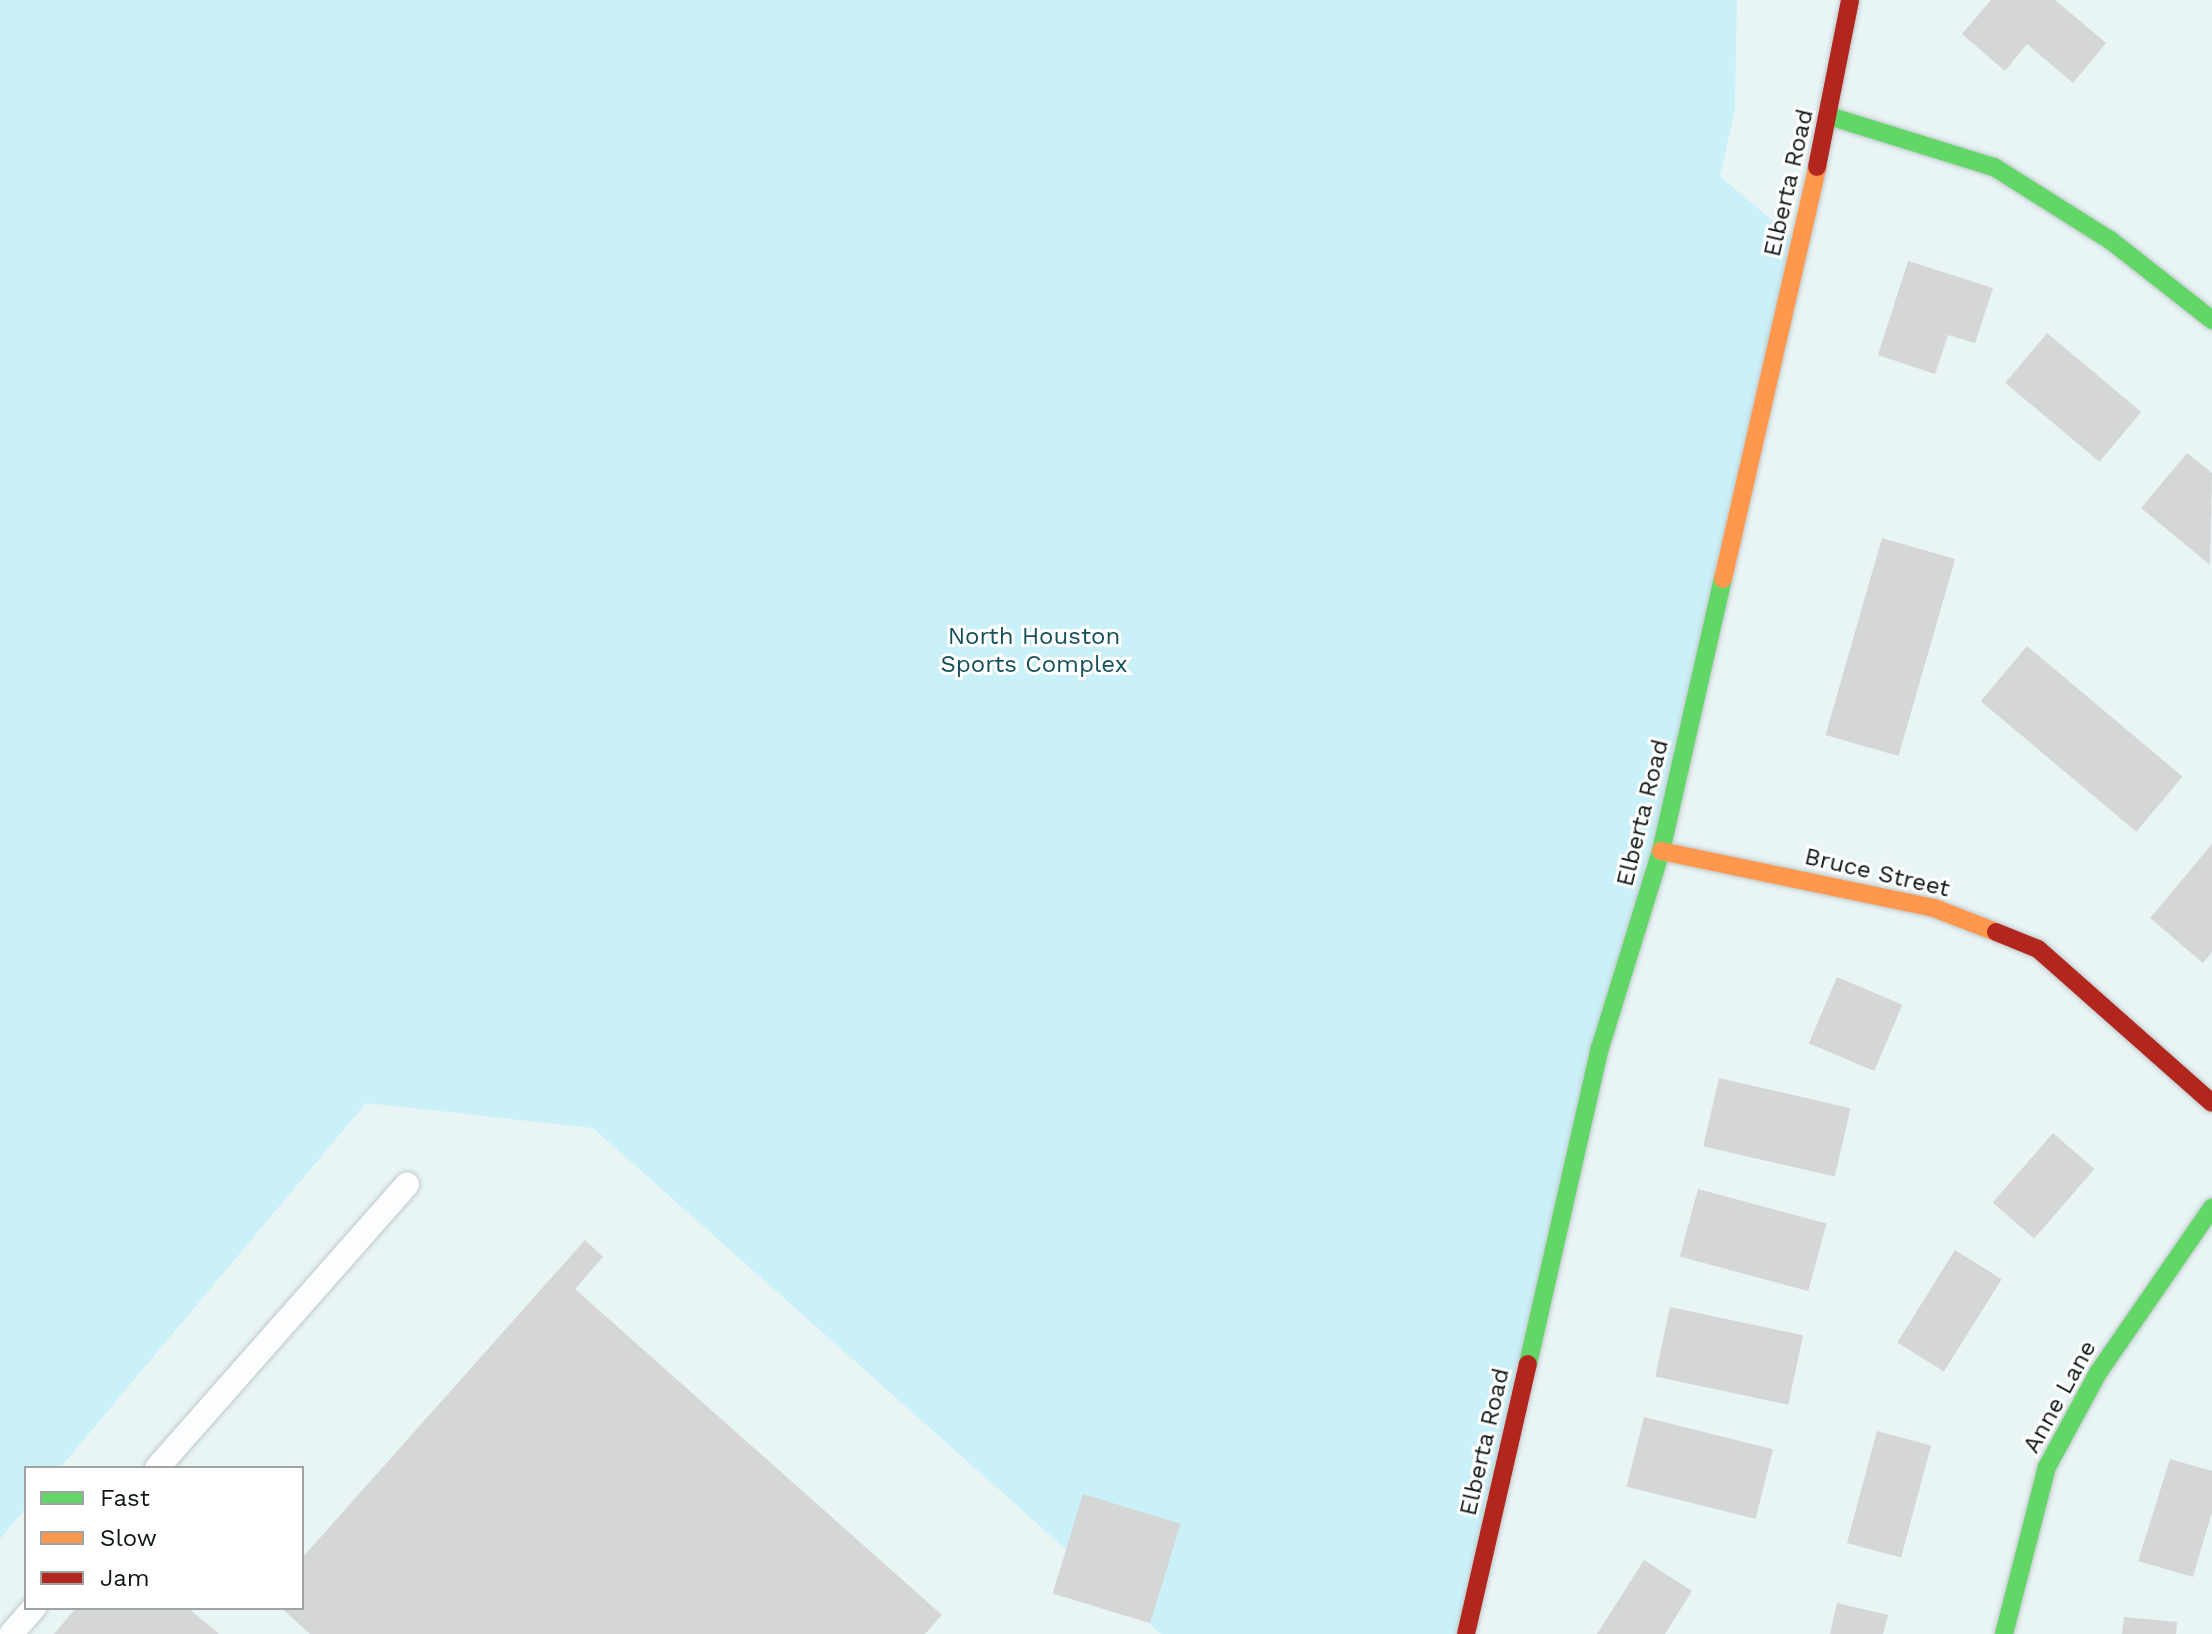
<!DOCTYPE html>
<html>
<head>
<meta charset="utf-8">
<style>
  body { margin:0 }
  #map { position:relative; width:2212px; height:1634px; overflow:hidden; background:#e9f4f5; font-family:"Work Sans",sans-serif }
  div>[style] { position:absolute }
  [style*='--x'] { left:calc(var(--x)*1px); top:calc(var(--y)*1px); width:calc(var(--w)*1px); rotate:calc(var(--a)*1deg) }
  .green>* { inset:0; background:#cbf1f8 }
  .building>* { inset:0; background:#d5d7d6; transform-origin:0 0 }
  .roads { filter:drop-shadow(0 0 2px #bfc8ca) drop-shadow(0 0 2px #bfc8ca) }
  .lane>* { height:24px; margin:-12px; padding:0 12px; transform-origin:12px; border-radius:12px; background:#fcfdfe }
  .fast>* { height:18px; margin:-9px; padding:0 9px; transform-origin:9px; border-radius:9px; background:#63d668 }
  .slow>* { height:18px; margin:-9px; padding:0 9px; transform-origin:9px; border-radius:9px; background:#ff974d }
  .jam>* { height:18px; margin:-9px; padding:0 9px; transform-origin:9px; border-radius:9px; background:#b3261e }
  span { translate:-50% -50%; white-space:nowrap; text-align:center; line-height:1.15; -webkit-text-stroke:6px #fff; paint-order:stroke }
  .street-label { font-size:24px; color:#111819 }
  .park-label { font-size:24px; color:#15515b }
  .legend { position:absolute; left:24px; top:1466px; width:280px; height:144px; box-sizing:border-box; background:#fff; border:2px solid #a0a3a3; margin:0; padding:10px 14px; list-style:none; font-size:24px; color:#111819 }
  .legend li { display:flex; align-items:center; gap:16px; height:40px }
  .legend b { width:40px; border:2px solid #a0a3a3 }
</style>
</head>
<body>
<div id="map">
  <div class="green">
    <div style="clip-path:polygon(0 0,1737px 0,1735px 109px,1720px 176px,1800px 244px,1468px 1634px,1161px 1634px,593px 1128px,366px 1103px,60px 1468px,26px 1468px,26px 1508px,0 1539px)"></div>
  </div>
  <div class="building">
    <div style="clip-path:polygon(1991px 0,2055px 0,2106px 43px,2073px 83px,2027px 44px,2005px 71px,1962px 34px)"></div>
    <div style="clip-path:polygon(1908px 261px,1993px 288px,1975px 343px,1948px 335px,1935px 374px,1878px 355px)"></div>
    <div style="left:2047px;top:333px;width:123px;height:65px;rotate:40deg"></div>
    <div style="clip-path:polygon(2187px 453px,2212px 473px,2210px 565px,2141px 508px)"></div>
    <div style="left:1882px;top:538px;width:76px;height:205px;rotate:16deg"></div>
    <div style="left:2027px;top:646px;width:203px;height:72px;rotate:40deg"></div>
    <div style="clip-path:polygon(2212px 844px,2212px 952px,2203px 963px,2150px 918px)"></div>
    <div style="left:1837px;top:977px;width:71px;height:72px;rotate:23deg"></div>
    <div style="left:1719px;top:1078px;width:135px;height:70px;rotate:13deg"></div>
    <div style="left:2053px;top:1133px;width:55px;height:92px;rotate:41deg"></div>
    <div style="left:1698px;top:1189px;width:133px;height:70px;rotate:15deg"></div>
    <div style="clip-path:polygon(585px 1240px,603px 1257px,575px 1289px,942px 1615px,925px 1634px,310px 1634px,281px 1608px,302px 1608px,302px 1558px)"></div>
    <div style="left:1955px;top:1250px;width:55px;height:109px;rotate:32deg"></div>
    <div style="left:1670px;top:1307px;width:136px;height:71px;rotate:12deg"></div>
    <div style="left:1644px;top:1417px;width:133px;height:72px;rotate:14deg"></div>
    <div style="left:1877px;top:1431px;width:56px;height:116px;rotate:15deg"></div>
    <div style="clip-path:polygon(2170px 1459px,2212px 1471px,2212px 1512px,2193px 1577px,2138px 1561px)"></div>
    <div style="left:1083px;top:1494px;width:102px;height:104px;rotate:17deg"></div>
    <div style="clip-path:polygon(1644px 1560px,1692px 1591px,1665px 1634px,1597px 1634px)"></div>
    <div style="clip-path:polygon(1837px 1603px,1888px 1615px,1883px 1634px,1830px 1634px)"></div>
    <div style="clip-path:polygon(76px 1608px,188px 1608px,219px 1634px,54px 1634px)"></div>
    <div style="clip-path:polygon(2124px 1617px,2177px 1622px,2176px 1634px,2122px 1634px)"></div>
  </div>
  <div class="roads">
    <div class="lane">
      <div style="--x:157;--y:1468;--w:378;--a:-48.6"></div>
      <div style="--x:11;--y:1634;--w:35;--a:-49"></div>
    </div>
    <div class="fast">
      <div style="--x:1829;--y:116;--w:173;--a:17.2"></div>
      <div style="--x:1994;--y:167;--w:137;--a:32.2"></div>
      <div style="--x:2110;--y:240;--w:130;--a:38.1"></div>
      <div style="--x:1528;--y:1364;--w:324;--a:-77.2"></div>
      <div style="--x:1600;--y:1048;--w:206;--a:-72.8"></div>
      <div style="--x:1661;--y:851;--w:279;--a:-77.2"></div>
      <div style="--x:2004;--y:1634;--w:172;--a:-75.6"></div>
      <div style="--x:2047;--y:1467;--w:107;--a:-61.5"></div>
      <div style="--x:2098;--y:1373;--w:201;--a:-55.4"></div>
    </div>
    <div class="slow">
      <div style="--x:1723;--y:579;--w:423;--a:-77.1"></div>
      <div style="--x:1661;--y:851;--w:279;--a:11.8"></div>
      <div style="--x:1934;--y:908;--w:66;--a:21.2"></div>
    </div>
    <div class="jam">
      <div style="--x:1817;--y:167;--w:170;--a:-78.8"></div>
      <div style="--x:1996;--y:932;--w:45;--a:22"></div>
      <div style="--x:2038;--y:949;--w:232;--a:41.5"></div>
      <div style="--x:1466;--y:1634;--w:277;--a:-77.1"></div>
    </div>
  </div>
  <div class="street-label">
    <span style="left:1789px;top:183px;rotate:-77deg">Elberta Road</span>
    <span style="left:1643px;top:813px;rotate:-76deg">Elberta Road</span>
    <span style="left:1877px;top:873px;rotate:13deg">Bruce Street</span>
    <span style="left:2060px;top:1397px;rotate:-61deg">Anne Lane</span>
    <span style="left:1485px;top:1442px;rotate:-77deg">Elberta Road</span>
  </div>
  <div class="park-label">
    <span style="left:1034px;top:651px">North Houston<br>Sports Complex</span>
  </div>
  <ul class="legend">
  <li><b style="height:10px;background:#63d668"></b>Fast</li>
  <li><b style="height:10px;background:#ff974d"></b>Slow</li>
  <li><b style="height:10px;background:#b3261e"></b>Jam</li>
  </ul>
</div>
</body>
</html>
